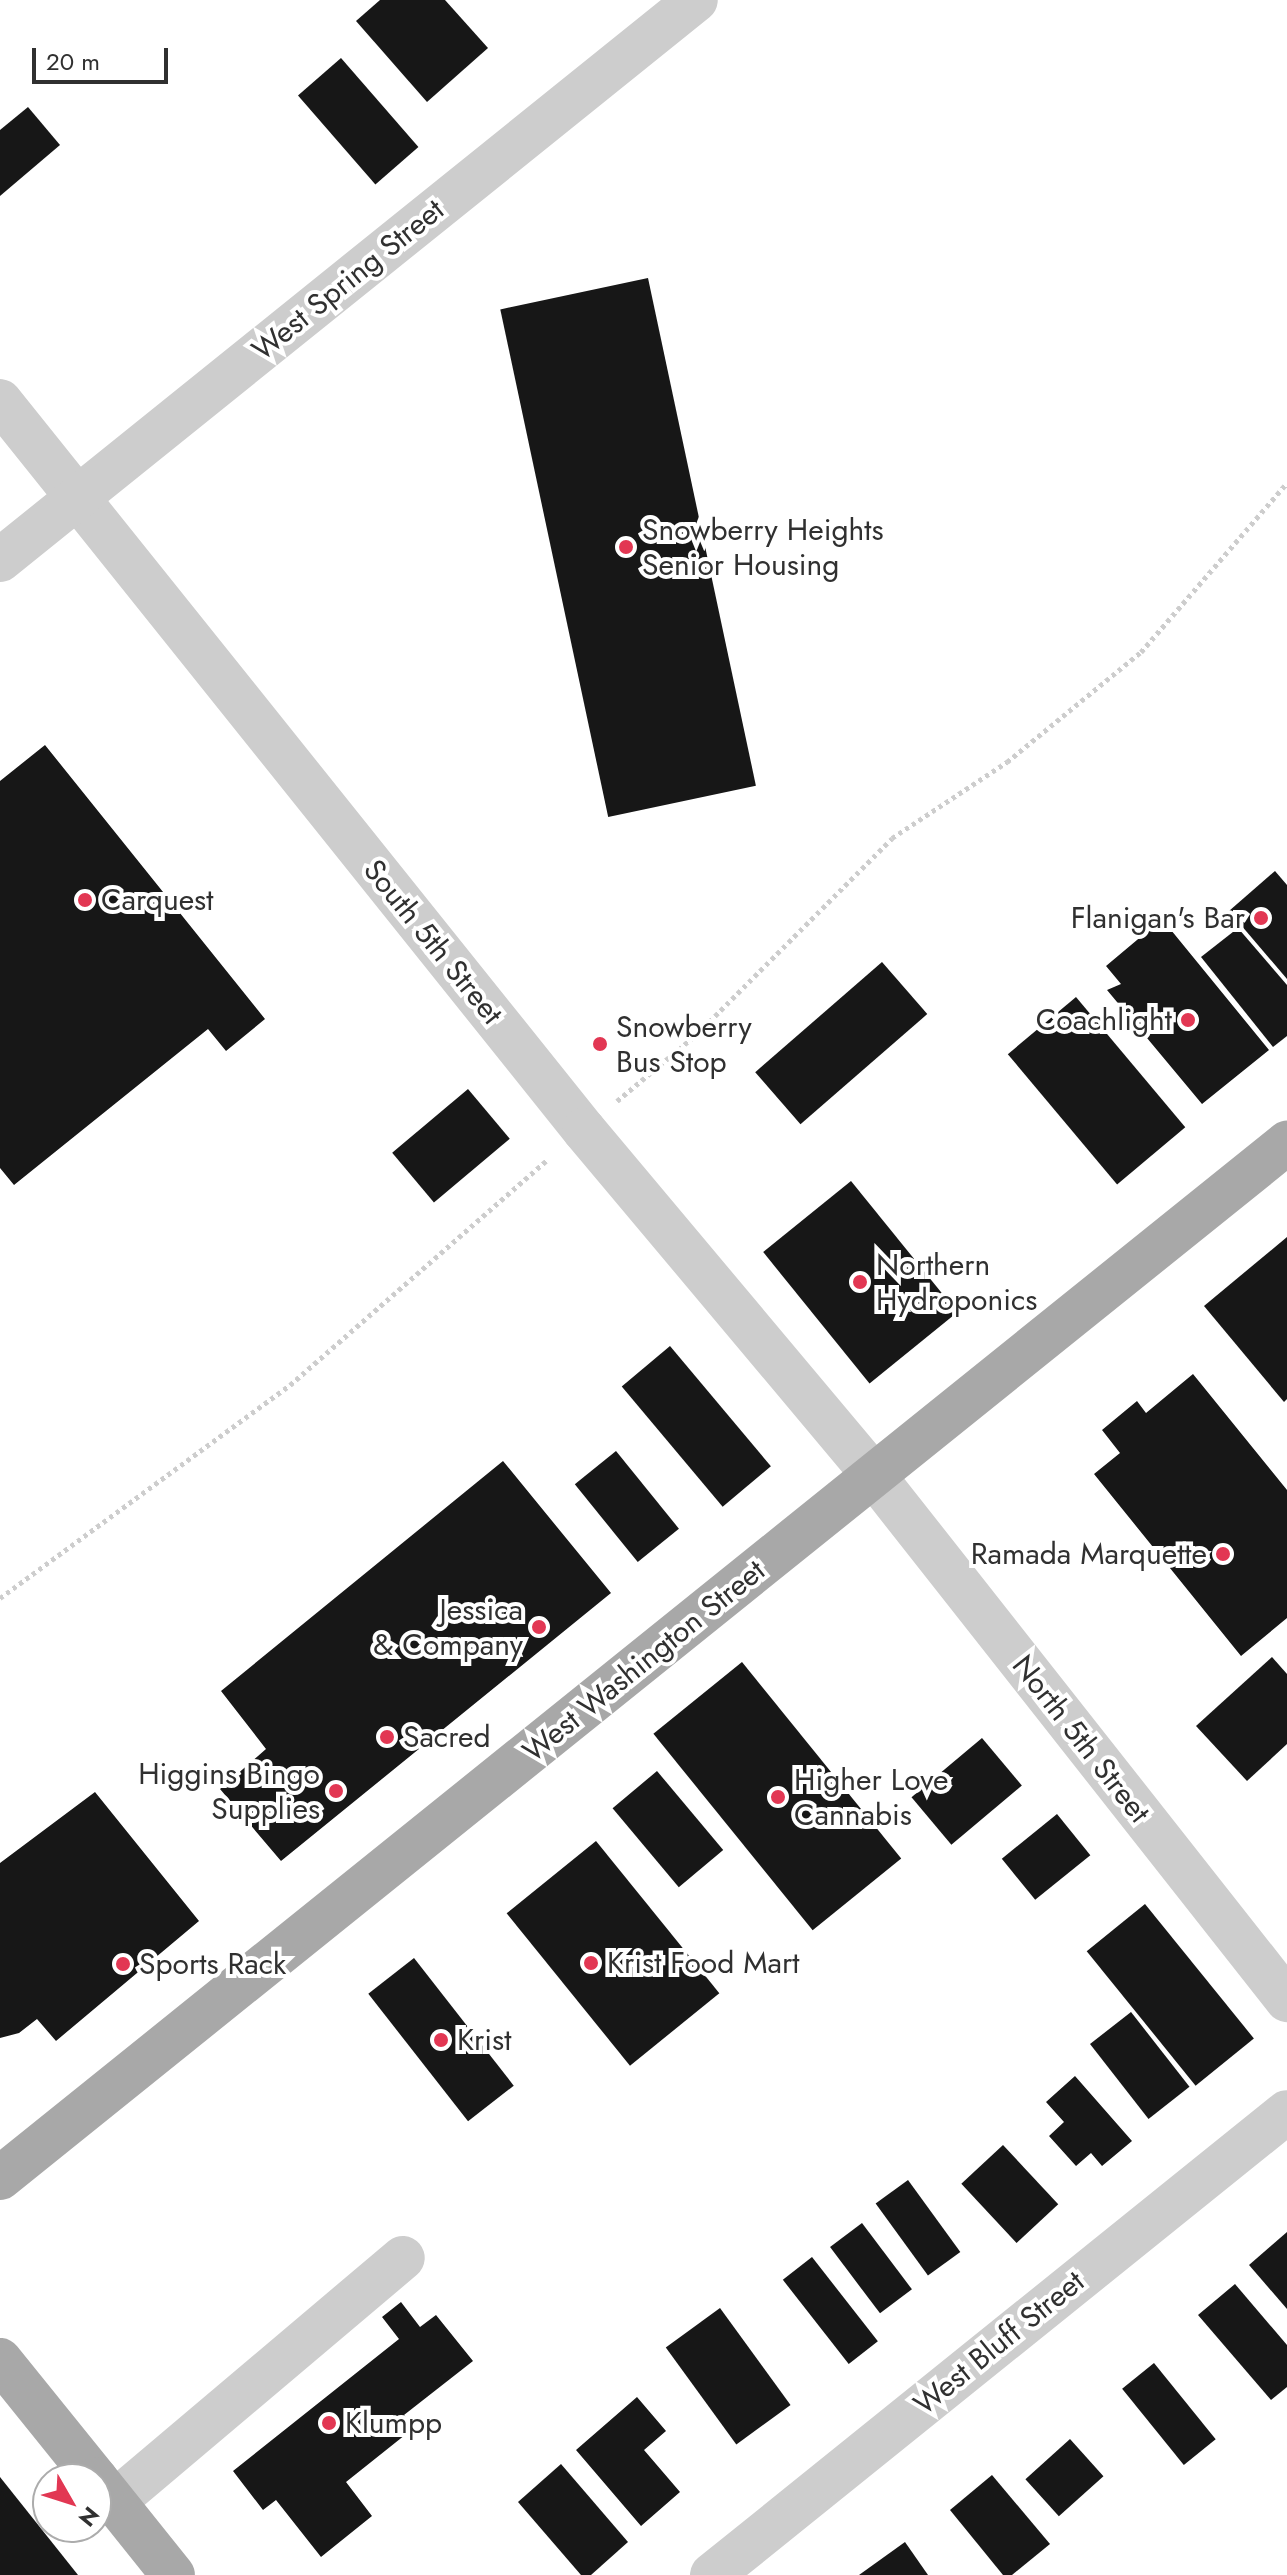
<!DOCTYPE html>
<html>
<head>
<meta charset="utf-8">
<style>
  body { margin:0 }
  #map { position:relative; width:1287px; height:2575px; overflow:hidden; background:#fff; font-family:Jost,sans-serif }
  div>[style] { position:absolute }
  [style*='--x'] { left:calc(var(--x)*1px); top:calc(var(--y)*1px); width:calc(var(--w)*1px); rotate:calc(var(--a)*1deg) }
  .building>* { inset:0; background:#171717; transform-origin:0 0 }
  .path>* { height:5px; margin-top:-2.5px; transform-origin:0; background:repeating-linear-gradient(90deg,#cdcdcd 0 4px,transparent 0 8px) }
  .minor>* { height:44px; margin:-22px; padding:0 22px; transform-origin:22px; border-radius:22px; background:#cdcdcd }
  .major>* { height:44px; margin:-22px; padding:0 22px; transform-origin:22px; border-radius:22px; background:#a8a8a8 }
  .dots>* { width:22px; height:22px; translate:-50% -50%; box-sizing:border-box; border:4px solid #fff; border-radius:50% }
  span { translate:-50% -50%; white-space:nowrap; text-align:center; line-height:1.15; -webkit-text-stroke:8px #fff; paint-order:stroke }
  .street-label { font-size:30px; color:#303030 }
  .poi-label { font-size:30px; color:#303030 }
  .left { translate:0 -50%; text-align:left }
  .right { translate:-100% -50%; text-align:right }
  .north { position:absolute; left:32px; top:2463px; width:80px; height:80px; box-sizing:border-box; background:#fff; border:2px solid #acacac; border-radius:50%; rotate:129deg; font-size:22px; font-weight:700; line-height:32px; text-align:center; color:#303030 }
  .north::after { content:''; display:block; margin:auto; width:28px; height:36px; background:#e23753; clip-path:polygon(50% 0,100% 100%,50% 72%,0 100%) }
  .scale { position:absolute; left:32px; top:48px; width:136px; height:36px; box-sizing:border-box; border:4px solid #303030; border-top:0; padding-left:10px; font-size:24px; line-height:28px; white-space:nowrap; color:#303030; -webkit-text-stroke:6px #fff; paint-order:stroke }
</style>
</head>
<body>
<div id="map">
  <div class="building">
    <div style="clip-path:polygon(380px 0,445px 0,488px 48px,427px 102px,356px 21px)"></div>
    <div style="left:341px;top:58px;width:118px;height:57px;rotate:49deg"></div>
    <div style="clip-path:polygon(28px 107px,60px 145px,0 196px,0 130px)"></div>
    <div style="left:648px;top:278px;width:519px;height:151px;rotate:78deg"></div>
    <div style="clip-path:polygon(45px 745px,265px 1019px,226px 1051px,208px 1029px,14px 1185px,0 1168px,0 781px)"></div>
    <div style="clip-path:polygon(1275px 871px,1287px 885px,1287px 979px,1229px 911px)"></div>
    <div style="clip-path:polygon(1162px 919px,1269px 1050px,1202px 1104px,1107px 990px,1121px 984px,1106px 966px)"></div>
    <div style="clip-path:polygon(1238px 928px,1287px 985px,1287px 1036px,1273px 1047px,1201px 957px)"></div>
    <div style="left:882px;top:962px;width:69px;height:168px;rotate:49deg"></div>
    <div style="left:1076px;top:997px;width:170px;height:89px;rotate:50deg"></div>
    <div style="left:468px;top:1089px;width:65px;height:99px;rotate:50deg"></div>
    <div style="left:851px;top:1181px;width:169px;height:113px;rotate:51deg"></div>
    <div style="clip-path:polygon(1287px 1237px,1287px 1399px,1284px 1402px,1204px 1306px)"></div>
    <div style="left:670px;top:1346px;width:157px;height:63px;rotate:50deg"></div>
    <div style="clip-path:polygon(1193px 1374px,1287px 1490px,1287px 1618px,1241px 1656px,1094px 1474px,1120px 1453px,1102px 1430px,1137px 1401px,1146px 1413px)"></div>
    <div style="left:616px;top:1451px;width:100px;height:53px;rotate:51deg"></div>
    <div style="clip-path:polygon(503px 1461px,611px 1593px,281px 1861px,220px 1789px,266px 1749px,221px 1691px)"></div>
    <div style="clip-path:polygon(1272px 1657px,1287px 1674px,1287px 1744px,1247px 1781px,1196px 1726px)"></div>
    <div style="left:742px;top:1662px;width:253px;height:114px;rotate:51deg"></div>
    <div style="left:982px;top:1738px;width:62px;height:92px;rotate:50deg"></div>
    <div style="left:657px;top:1771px;width:103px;height:58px;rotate:50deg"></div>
    <div style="clip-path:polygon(95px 1792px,199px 1921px,56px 2041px,37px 2019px,19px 2033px,0 2038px,0 1863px)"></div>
    <div style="left:1057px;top:1814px;width:53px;height:71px;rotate:51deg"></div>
    <div style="left:596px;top:1841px;width:196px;height:115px;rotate:51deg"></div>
    <div style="left:1145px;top:1904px;width:173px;height:75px;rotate:51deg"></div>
    <div style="left:414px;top:1958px;width:162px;height:58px;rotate:52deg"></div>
    <div style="left:1131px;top:2012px;width:95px;height:52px;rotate:52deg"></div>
    <div style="clip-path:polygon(1075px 2076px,1132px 2141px,1102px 2166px,1091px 2153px,1076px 2166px,1049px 2136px,1064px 2122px,1046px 2102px)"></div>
    <div style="left:1003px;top:2145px;width:81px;height:57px;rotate:47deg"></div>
    <div style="left:908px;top:2180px;width:89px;height:40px;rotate:54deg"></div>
    <div style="left:862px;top:2223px;width:83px;height:40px;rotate:53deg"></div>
    <div style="clip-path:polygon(1287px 2232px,1287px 2309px,1249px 2265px)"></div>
    <div style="left:812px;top:2257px;width:107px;height:37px;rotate:52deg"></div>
    <div style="clip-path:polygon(1235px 2284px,1287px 2345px,1287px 2387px,1271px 2400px,1198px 2315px)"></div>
    <div style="clip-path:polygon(401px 2302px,420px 2327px,436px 2315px,473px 2361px,404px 2415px,415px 2427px,346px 2482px,372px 2516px,321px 2557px,276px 2500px,263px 2510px,233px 2471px,399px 2339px,382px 2317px)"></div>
    <div style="left:720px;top:2308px;width:120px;height:67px;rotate:54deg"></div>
    <div style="left:1154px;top:2363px;width:98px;height:41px;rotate:51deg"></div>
    <div style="clip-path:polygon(637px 2397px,666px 2431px,644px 2450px,680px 2492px,641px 2526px,576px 2450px)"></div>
    <div style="left:1070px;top:2439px;width:50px;height:60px;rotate:48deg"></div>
    <div style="clip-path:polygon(561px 2464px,628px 2542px,591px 2575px,581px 2575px,518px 2502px)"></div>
    <div style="clip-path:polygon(992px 2475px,1050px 2544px,1012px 2575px,1003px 2575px,950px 2510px)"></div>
    <div style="clip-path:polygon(0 2477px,78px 2575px,0 2575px)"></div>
    <div style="clip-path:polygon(905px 2542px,928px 2575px,859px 2575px)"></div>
  </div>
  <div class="path">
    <div style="--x:617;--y:1101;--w:106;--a:-40"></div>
    <div style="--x:698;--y:1033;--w:275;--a:-45.1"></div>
    <div style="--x:892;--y:838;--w:138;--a:-33.5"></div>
    <div style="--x:1007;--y:762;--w:173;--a:-39.4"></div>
    <div style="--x:1141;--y:652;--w:223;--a:-49.2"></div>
    <div style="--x:0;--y:1598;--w:360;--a:-36.3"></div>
    <div style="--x:290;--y:1385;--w:343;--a:-41.2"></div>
  </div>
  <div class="minor">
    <div style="--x:0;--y:401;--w:934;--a:51.3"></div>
    <div style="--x:584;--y:1130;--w:453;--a:50"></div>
    <div style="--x:875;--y:1477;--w:666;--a:51.77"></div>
    <div style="--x:0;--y:560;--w:893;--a:-38.82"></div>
    <div style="--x:114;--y:2502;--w:378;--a:-40.2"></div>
    <div style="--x:712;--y:2575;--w:738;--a:-38.84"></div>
  </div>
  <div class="major">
    <div style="--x:0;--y:2178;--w:1652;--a:-38.81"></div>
    <div style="--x:0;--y:2360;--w:153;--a:51.1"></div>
    <div style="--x:96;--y:2479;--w:123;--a:51.3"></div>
  </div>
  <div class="dots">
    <div style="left:626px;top:547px;background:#e23753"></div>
    <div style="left:85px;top:900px;background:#e23753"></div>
    <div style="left:1261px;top:918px;background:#e23753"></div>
    <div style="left:1188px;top:1020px;background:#e23753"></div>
    <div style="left:600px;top:1044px;background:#e23753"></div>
    <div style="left:860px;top:1282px;background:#e23753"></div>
    <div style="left:1223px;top:1554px;background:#e23753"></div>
    <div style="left:539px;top:1627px;background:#e23753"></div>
    <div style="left:387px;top:1737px;background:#e23753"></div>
    <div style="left:336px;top:1791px;background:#e23753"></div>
    <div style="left:778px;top:1797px;background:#e23753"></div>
    <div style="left:591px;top:1963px;background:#e23753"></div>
    <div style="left:123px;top:1964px;background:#e23753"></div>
    <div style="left:441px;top:2040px;background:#e23753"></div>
    <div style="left:329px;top:2423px;background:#e23753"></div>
  </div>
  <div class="street-label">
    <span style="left:348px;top:280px;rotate:-39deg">West Spring Street</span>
    <span style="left:433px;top:942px;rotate:51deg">South 5th Street</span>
    <span style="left:644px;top:1661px;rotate:-39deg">West Washington Street</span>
    <span style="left:1081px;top:1739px;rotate:52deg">North 5th Street</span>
    <span style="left:999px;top:2343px;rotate:-39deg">West Bluff Street</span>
  </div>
  <div class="poi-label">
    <span class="left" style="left:642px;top:547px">Snowberry Heights<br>Senior Housing</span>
    <span class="left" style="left:101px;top:900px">Carquest</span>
    <span class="right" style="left:1245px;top:918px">Flanigan's Bar</span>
    <span class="right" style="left:1172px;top:1020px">Coachlight</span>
    <span class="left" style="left:616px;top:1044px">Snowberry<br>Bus Stop</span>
    <span class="left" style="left:876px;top:1282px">Northern<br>Hydroponics</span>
    <span class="right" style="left:1207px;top:1554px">Ramada Marquette</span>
    <span class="right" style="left:523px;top:1627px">Jessica<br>&amp; Company</span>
    <span class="left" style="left:403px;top:1737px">Sacred</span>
    <span class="right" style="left:320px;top:1791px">Higgins Bingo<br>Supplies</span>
    <span class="left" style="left:794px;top:1797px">Higher Love<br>Cannabis</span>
    <span class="left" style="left:607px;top:1963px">Krist Food Mart</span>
    <span class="left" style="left:139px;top:1964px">Sports Rack</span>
    <span class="left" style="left:457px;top:2040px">Krist</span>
    <span class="left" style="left:345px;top:2423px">Klumpp</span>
  </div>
  <div class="north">N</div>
  <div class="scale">20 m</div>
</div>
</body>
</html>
